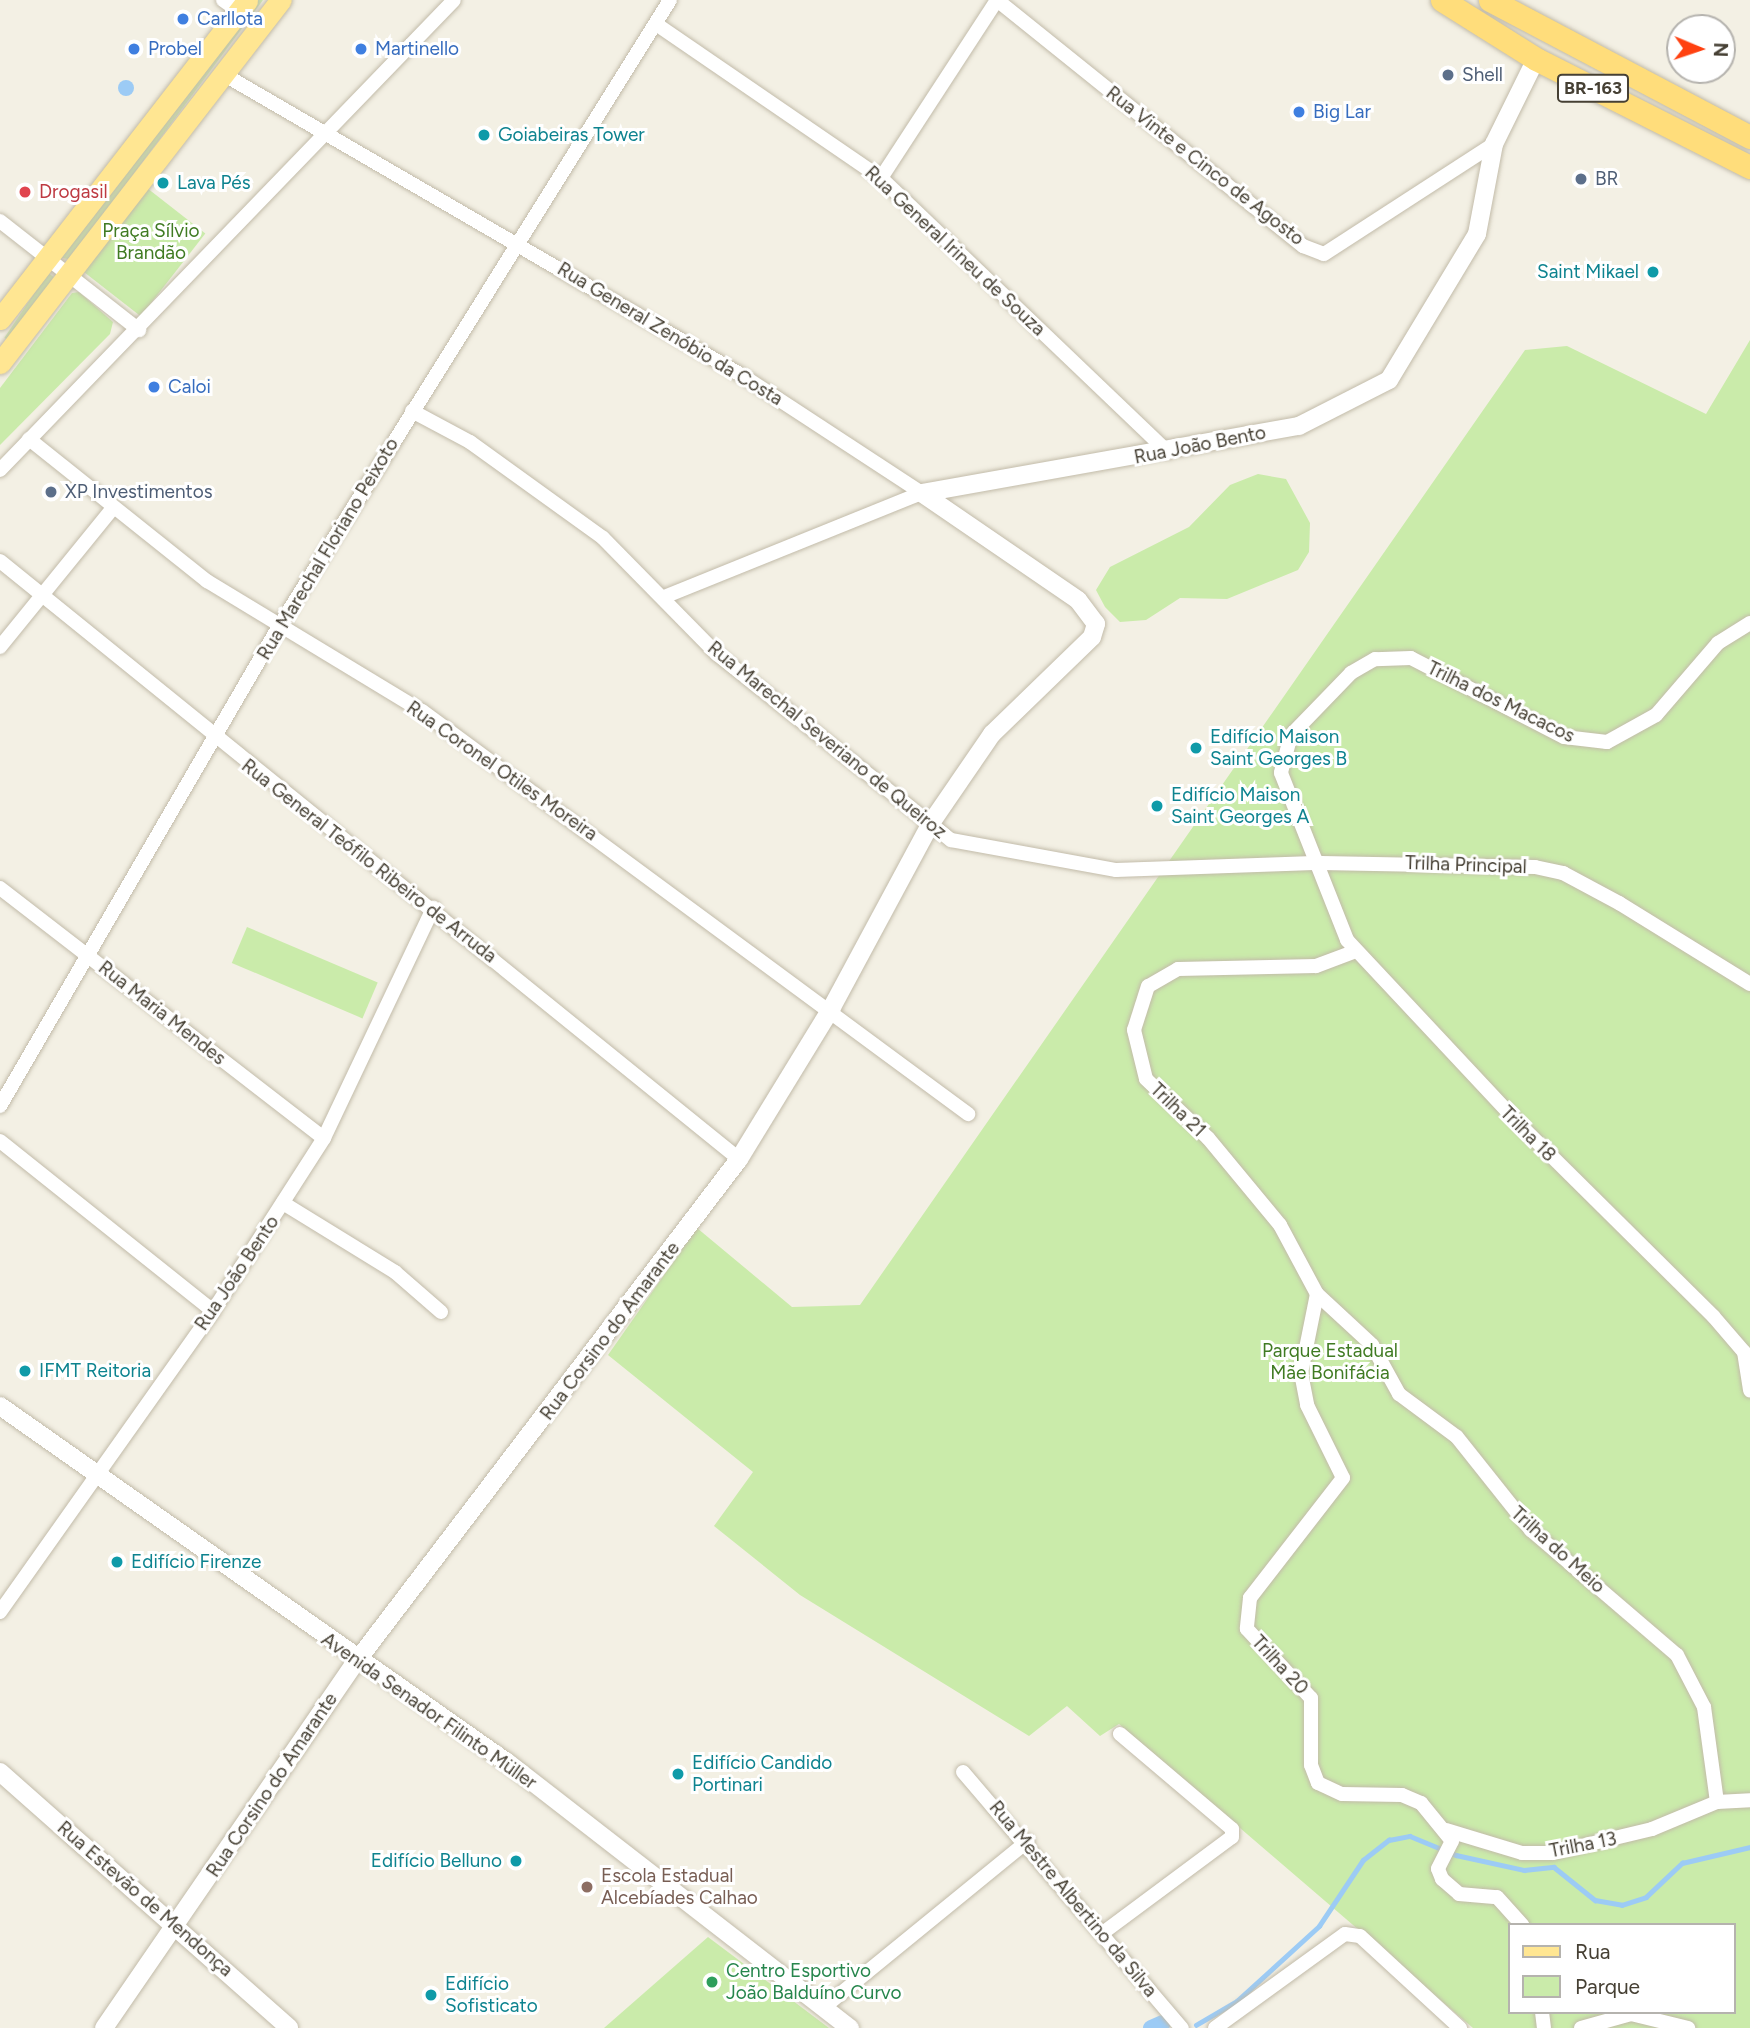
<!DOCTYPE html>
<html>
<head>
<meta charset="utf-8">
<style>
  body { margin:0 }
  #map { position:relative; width:1750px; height:2028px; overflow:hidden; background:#f3f0e4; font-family:Figtree,sans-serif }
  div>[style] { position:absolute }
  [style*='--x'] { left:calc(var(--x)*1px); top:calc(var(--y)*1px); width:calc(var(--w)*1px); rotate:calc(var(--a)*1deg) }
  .green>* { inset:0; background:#caebaa; transform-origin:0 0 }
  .water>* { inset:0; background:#9ccbf5 }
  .round { border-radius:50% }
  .stream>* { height:4.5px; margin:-2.25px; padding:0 2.25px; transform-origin:2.25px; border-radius:2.25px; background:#9ccbf5 }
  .canal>* { height:16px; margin:-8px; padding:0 8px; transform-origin:8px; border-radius:8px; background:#9ccbf5 }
  .roads { filter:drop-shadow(0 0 2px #c2bba9) drop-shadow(0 0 2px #c2bba9) }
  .minor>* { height:14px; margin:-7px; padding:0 7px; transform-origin:7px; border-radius:7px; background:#fff }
  .tertiary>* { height:18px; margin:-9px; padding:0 9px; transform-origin:9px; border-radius:9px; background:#fff }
  .primary>* { height:21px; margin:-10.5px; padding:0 10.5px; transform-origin:10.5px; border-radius:10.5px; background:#ffe692 }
  .trunk>* { height:23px; margin:-11.5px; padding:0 11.5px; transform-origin:11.5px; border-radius:11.5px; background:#ffdd7b }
  .dots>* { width:19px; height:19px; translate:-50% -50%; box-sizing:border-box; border:4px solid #fff; border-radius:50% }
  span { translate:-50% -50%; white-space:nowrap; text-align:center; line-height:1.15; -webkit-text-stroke:6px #fff; paint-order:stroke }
  .shield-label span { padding:2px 5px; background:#fff; border:2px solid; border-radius:5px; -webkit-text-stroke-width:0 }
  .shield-label { font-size:18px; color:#464034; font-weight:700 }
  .shop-label { font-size:19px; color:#366cbe }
  .left { translate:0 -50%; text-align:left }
  .service-label { font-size:19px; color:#4e5e75 }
  .culture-label { font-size:19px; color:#0d838f }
  .right { translate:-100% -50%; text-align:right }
  .street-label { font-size:19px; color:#464034 }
  .health-label { font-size:19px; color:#be3a42 }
  .park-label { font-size:19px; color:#407b23 }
  .education-label { font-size:19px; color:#785e54 }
  .leisure-label { font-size:19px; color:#27864d }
  .legend { position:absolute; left:1508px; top:1923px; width:228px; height:91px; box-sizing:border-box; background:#fff; border:2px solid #b5b3ae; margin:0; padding:9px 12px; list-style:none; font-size:21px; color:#464034 }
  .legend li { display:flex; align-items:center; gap:14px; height:35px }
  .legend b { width:35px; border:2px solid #b5b3ae }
  .north { position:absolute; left:1666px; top:14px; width:70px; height:70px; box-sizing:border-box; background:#fff; border:2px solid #b5b3ae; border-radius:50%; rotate:92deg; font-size:19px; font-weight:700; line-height:28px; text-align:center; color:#464034 }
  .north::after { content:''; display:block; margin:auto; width:24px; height:32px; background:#ff4110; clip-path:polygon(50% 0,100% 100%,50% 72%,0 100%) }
</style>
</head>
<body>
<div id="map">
  <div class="green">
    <div style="clip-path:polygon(255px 0,263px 0,106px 211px,68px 259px,58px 257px)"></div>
    <div style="left:147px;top:188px;width:74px;height:105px;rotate:38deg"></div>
    <div style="left:48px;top:273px;width:7px;height:78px;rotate:34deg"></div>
    <div style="clip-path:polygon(79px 292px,113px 322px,110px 334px,0 445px,0 388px,72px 293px)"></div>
    <div style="clip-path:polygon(evenodd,1750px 340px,1750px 2028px,1473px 2028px,1119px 1724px,1100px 1736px,1067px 1706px,1029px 1736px,800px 1595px,714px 1526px,753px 1472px,608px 1355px,697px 1228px,792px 1307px,860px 1305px,1525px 350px,1567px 346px,1706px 414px,1750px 340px,1510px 1925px,1734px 1925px,1734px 2012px,1510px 2012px,1510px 1925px)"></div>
    <div style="clip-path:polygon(1258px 474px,1286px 479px,1310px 523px,1309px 552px,1298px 570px,1227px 599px,1180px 598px,1146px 620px,1120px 622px,1105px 607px,1096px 590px,1110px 567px,1189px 527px,1230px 485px)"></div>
    <div style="left:247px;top:927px;width:142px;height:39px;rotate:23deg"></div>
    <div style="clip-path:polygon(708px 1937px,829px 2028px,604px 2028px)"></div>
  </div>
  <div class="water">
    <div class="round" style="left:118px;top:80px;width:16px;height:16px"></div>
  </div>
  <div class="stream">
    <div style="--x:1196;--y:2025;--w:48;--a:-30.3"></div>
    <div style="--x:1237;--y:2001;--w:111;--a:-42.4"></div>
    <div style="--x:1319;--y:1926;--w:79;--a:-56.3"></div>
    <div style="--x:1363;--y:1860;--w:33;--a:-38"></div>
    <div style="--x:1389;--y:1840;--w:21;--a:-11"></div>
    <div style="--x:1410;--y:1836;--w:50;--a:22.4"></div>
    <div style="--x:1456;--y:1855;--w:70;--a:12.4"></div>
    <div style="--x:1524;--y:1870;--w:30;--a:-6"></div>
    <div style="--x:1554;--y:1867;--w:53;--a:38.8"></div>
    <div style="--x:1595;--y:1900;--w:27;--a:10"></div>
    <div style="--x:1622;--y:1905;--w:25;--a:-18"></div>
    <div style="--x:1646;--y:1897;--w:50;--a:-43.4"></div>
    <div style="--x:1682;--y:1863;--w:70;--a:-13.2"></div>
  </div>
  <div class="canal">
    <div style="--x:1151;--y:2028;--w:13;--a:-23"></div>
  </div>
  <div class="roads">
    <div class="minor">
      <div style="--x:223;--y:0;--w:19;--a:35"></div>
      <div style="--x:997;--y:0;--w:393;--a:38.8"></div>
      <div style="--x:1303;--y:246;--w:22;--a:21"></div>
      <div style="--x:1324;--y:254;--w:202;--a:-32.9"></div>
      <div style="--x:656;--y:24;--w:273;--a:34.4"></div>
      <div style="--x:881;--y:178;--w:397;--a:43.7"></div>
      <div style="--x:223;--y:74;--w:601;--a:30.15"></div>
      <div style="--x:743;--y:376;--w:214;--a:33.2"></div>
      <div style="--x:881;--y:178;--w:212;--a:-56.9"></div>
      <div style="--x:0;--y:221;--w:177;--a:38.1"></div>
      <div style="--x:412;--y:411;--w:66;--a:28.1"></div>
      <div style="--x:470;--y:442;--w:164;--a:35.8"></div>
      <div style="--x:603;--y:538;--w:163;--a:45.5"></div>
      <div style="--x:717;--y:654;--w:299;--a:38.5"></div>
      <div style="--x:951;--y:840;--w:168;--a:10.3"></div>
      <div style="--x:1116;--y:870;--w:205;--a:-2"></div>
      <div style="--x:1321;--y:863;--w:214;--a:1.1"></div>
      <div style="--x:1535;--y:867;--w:29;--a:12"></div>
      <div style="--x:1563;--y:873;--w:64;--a:28.2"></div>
      <div style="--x:1619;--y:903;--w:154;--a:31.7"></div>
      <div style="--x:29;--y:439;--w:228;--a:38.6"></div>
      <div style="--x:207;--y:581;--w:251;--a:31.2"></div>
      <div style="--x:422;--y:711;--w:679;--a:36.43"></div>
      <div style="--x:0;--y:470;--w:653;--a:-45.99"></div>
      <div style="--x:0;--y:561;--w:951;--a:38.98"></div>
      <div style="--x:664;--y:597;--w:278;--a:-22"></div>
      <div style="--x:1750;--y:623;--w:38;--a:148"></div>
      <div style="--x:1718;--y:643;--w:95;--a:130.7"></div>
      <div style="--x:1656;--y:715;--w:56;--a:151.1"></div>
      <div style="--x:1607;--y:742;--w:43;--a:-173.4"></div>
      <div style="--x:1564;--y:737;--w:172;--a:-152.7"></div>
      <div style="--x:1411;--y:658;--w:36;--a:178"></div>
      <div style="--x:1375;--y:659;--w:28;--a:150"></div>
      <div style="--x:1351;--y:673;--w:86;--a:134.1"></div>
      <div style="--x:1291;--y:735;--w:39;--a:105"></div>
      <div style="--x:1281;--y:773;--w:180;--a:68.4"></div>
      <div style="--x:1347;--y:940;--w:252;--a:46.9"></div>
      <div style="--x:1519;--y:1124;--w:273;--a:44.7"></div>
      <div style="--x:1713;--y:1316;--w:48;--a:49.3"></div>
      <div style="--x:1744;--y:1352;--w:39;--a:81"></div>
      <div style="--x:0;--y:647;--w:179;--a:-50.9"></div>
      <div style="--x:0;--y:888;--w:409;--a:37.7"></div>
      <div style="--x:1356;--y:951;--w:43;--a:159.4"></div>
      <div style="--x:1316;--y:966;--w:138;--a:178.8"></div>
      <div style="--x:1178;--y:969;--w:34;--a:150"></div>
      <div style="--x:1148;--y:986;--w:46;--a:107.7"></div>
      <div style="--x:1134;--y:1030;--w:50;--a:76.2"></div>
      <div style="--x:1146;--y:1079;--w:86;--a:43.6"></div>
      <div style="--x:1208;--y:1138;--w:113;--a:50.4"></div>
      <div style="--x:1280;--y:1225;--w:78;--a:61.8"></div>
      <div style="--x:1317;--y:1294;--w:75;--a:42.8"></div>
      <div style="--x:1372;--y:1345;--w:56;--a:61.1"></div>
      <div style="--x:1399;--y:1394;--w:72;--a:36.6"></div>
      <div style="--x:1457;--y:1437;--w:119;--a:51.5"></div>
      <div style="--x:1531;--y:1530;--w:192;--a:40.6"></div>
      <div style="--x:1677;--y:1655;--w:59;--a:62.6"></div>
      <div style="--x:1704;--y:1707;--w:96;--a:82.2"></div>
      <div style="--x:0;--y:1106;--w:553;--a:-59.82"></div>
      <div style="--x:278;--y:628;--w:740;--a:-58.03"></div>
      <div style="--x:0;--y:1141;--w:273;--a:38.6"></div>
      <div style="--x:283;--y:1203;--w:132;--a:31.6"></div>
      <div style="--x:395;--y:1272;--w:61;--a:41"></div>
      <div style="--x:1317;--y:1294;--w:81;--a:101.4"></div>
      <div style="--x:1301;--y:1373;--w:33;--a:79"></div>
      <div style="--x:1307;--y:1405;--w:81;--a:63.7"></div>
      <div style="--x:1343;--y:1478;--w:152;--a:127.8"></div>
      <div style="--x:1250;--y:1598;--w:31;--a:96"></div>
      <div style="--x:1247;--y:1629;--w:94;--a:47.2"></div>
      <div style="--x:1311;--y:1698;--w:67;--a:90"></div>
      <div style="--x:1311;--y:1765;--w:19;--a:69"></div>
      <div style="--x:1318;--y:1783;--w:26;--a:25"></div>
      <div style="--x:1342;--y:1794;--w:60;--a:1"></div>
      <div style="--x:1402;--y:1795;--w:21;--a:23"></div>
      <div style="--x:1421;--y:1803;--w:49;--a:50.8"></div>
      <div style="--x:1452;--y:1841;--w:31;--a:117"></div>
      <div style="--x:1438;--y:1869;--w:11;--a:68"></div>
      <div style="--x:1442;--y:1879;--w:23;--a:41"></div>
      <div style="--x:1459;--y:1894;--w:38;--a:5"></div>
      <div style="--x:1497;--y:1897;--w:38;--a:48"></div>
      <div style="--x:0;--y:1612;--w:369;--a:-54.7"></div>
      <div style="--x:213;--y:1311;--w:206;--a:-57.3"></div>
      <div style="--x:324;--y:1138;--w:255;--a:-64.6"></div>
      <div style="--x:963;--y:1772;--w:337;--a:49.5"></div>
      <div style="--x:1446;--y:1830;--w:79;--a:16.8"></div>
      <div style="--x:1522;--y:1853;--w:30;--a:0"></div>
      <div style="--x:1552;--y:1853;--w:103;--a:-13.5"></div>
      <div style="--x:1652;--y:1829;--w:70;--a:-22.6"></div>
      <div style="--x:1717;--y:1802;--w:33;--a:-3"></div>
      <div style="--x:1104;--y:1932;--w:159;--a:-36.6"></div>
      <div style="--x:1232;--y:1837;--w:8;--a:-90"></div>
      <div style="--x:1232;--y:1829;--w:147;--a:-139.7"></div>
      <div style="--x:823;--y:2008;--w:264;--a:-39.2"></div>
      <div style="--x:1542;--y:2012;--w:16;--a:83"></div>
      <div style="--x:1215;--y:2028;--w:160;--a:-35.9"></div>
      <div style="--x:1345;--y:1934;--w:15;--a:8"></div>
      <div style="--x:1360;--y:1936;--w:136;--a:42.6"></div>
      <div style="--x:1581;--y:2028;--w:52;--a:-15.6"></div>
      <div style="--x:1631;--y:2014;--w:59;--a:13.8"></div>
    </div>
    <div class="tertiary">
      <div style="--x:922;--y:493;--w:383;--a:-10.1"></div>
      <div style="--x:1299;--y:426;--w:101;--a:-27.1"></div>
      <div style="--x:1389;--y:380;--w:170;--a:-58.9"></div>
      <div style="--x:1477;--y:234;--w:92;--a:-79.3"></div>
      <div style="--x:1494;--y:144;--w:95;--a:-63.7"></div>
      <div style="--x:0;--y:1406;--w:621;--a:35.1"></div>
      <div style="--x:508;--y:1763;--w:433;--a:37.8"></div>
      <div style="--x:0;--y:1772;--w:386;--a:41.5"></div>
      <div style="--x:104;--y:2028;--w:444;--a:-55.5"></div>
      <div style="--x:356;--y:1662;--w:632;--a:-52.71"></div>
      <div style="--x:739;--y:1159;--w:178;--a:-58.5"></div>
      <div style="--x:832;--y:1007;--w:209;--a:-61.7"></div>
      <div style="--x:931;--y:823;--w:108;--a:-55.6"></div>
      <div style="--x:992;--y:734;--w:139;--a:-44.1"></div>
      <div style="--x:1092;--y:637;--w:14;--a:-73"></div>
      <div style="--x:1096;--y:624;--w:30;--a:-127"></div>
      <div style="--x:1078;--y:600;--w:189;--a:-145.6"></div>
    </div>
    <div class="primary">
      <div style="--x:0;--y:319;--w:403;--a:-52.2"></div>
      <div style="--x:0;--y:363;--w:459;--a:-52.3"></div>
    </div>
    <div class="trunk">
      <div style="--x:1442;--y:0;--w:111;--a:32.1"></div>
      <div style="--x:1536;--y:59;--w:240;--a:26.8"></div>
      <div style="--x:1490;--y:0;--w:294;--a:27.8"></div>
    </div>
  </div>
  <div class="dots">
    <div style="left:183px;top:19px;background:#3f7fe0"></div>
    <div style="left:134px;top:49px;background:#3f7fe0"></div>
    <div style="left:361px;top:49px;background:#3f7fe0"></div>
    <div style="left:1448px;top:75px;background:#5c6f8a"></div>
    <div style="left:1299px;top:112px;background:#3f7fe0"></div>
    <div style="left:484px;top:135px;background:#0f9aa8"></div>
    <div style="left:1581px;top:179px;background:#5c6f8a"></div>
    <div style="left:163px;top:183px;background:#0f9aa8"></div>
    <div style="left:25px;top:192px;background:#e0444e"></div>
    <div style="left:1653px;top:272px;background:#0f9aa8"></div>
    <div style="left:154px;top:387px;background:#3f7fe0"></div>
    <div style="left:51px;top:492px;background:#5c6f8a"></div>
    <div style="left:1196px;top:748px;background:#0f9aa8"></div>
    <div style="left:1157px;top:806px;background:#0f9aa8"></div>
    <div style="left:25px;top:1371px;background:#0f9aa8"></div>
    <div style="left:117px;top:1562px;background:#0f9aa8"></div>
    <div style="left:678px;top:1774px;background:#0f9aa8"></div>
    <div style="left:516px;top:1861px;background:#0f9aa8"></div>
    <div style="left:587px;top:1887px;background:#8d6e63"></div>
    <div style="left:712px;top:1982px;background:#2e9e5b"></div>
    <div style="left:431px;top:1995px;background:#0f9aa8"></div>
  </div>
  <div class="shield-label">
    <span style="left:1593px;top:88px">BR-163</span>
  </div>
  <div class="shop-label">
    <span class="left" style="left:197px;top:19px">Carllota</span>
    <span class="left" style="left:148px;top:49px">Probel</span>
    <span class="left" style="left:375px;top:49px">Martinello</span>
    <span class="left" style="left:1313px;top:112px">Big Lar</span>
    <span class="left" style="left:168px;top:387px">Caloi</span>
  </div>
  <div class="service-label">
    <span class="left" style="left:1462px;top:75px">Shell</span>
    <span class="left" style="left:1595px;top:179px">BR</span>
    <span class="left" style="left:65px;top:492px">XP Investimentos</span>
  </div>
  <div class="culture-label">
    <span class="left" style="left:498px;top:135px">Goiabeiras Tower</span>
    <span class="left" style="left:177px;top:183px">Lava Pés</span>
    <span class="right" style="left:1639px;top:272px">Saint Mikael</span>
    <span class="left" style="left:1210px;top:748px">Edifício Maison<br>Saint Georges B</span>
    <span class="left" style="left:1171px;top:806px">Edifício Maison<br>Saint Georges A</span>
    <span class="left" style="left:39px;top:1371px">IFMT Reitoria</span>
    <span class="left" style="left:131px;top:1562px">Edifício Firenze</span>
    <span class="left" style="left:692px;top:1774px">Edifício Candido<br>Portinari</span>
    <span class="right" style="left:502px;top:1861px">Edifício Belluno</span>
    <span class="left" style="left:445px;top:1995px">Edifício<br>Sofisticato</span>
  </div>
  <div class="street-label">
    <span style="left:1205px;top:166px;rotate:38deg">Rua Vinte e Cinco de Agosto</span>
    <span style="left:955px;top:251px;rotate:43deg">Rua General Irineu de Souza</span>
    <span style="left:670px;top:334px;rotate:31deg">Rua General Zenóbio da Costa</span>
    <span style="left:1200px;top:445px;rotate:-11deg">Rua João Bento</span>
    <span style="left:328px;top:549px;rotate:-59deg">Rua Marechal Floriano Peixoto</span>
    <span style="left:1501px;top:702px;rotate:26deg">Trilha dos Macacos</span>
    <span style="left:827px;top:740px;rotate:39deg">Rua Marechal Severiano de Queiroz</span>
    <span style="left:502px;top:771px;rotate:35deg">Rua Coronel Otiles Moreira</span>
    <span style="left:369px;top:861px;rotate:38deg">Rua General Teófilo Ribeiro de Arruda</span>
    <span style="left:1466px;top:865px;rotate:2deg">Trilha Principal</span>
    <span style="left:162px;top:1013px;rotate:38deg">Rua Maria Mendes</span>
    <span style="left:1178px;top:1110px;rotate:44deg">Trilha 21</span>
    <span style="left:1528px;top:1134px;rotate:45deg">Trilha 18</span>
    <span style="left:237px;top:1273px;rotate:-56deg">Rua João Bento</span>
    <span style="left:610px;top:1331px;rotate:-53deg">Rua Corsino do Amarante</span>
    <span style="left:1558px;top:1550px;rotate:42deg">Trilha do Meio</span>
    <span style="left:1280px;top:1665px;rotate:47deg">Trilha 20</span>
    <span style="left:429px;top:1711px;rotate:35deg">Avenida Senador Filinto Müller</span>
    <span style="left:272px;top:1785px;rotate:-56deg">Rua Corsino do Amarante</span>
    <span style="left:1583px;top:1845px;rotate:-11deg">Trilha 13</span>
    <span style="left:145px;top:1899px;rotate:41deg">Rua Estevão de Mendonça</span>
    <span style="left:1073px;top:1899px;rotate:50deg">Rua Mestre Albertino da Silva</span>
  </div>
  <div class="health-label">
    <span class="left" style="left:39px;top:192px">Drogasil</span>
  </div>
  <div class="park-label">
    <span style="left:151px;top:242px">Praça Sílvio<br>Brandão</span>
    <span style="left:1330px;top:1362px">Parque Estadual<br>Mãe Bonifácia</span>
  </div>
  <div class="education-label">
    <span class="left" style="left:601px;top:1887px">Escola Estadual<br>Alcebíades Calhao</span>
  </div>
  <div class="leisure-label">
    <span class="left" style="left:726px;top:1982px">Centro Esportivo<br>João Balduíno Curvo</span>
  </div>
  <ul class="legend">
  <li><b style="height:9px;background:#ffe692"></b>Rua</li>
  <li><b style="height:19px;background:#caebaa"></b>Parque</li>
  </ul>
  <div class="north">N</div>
</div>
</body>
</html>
